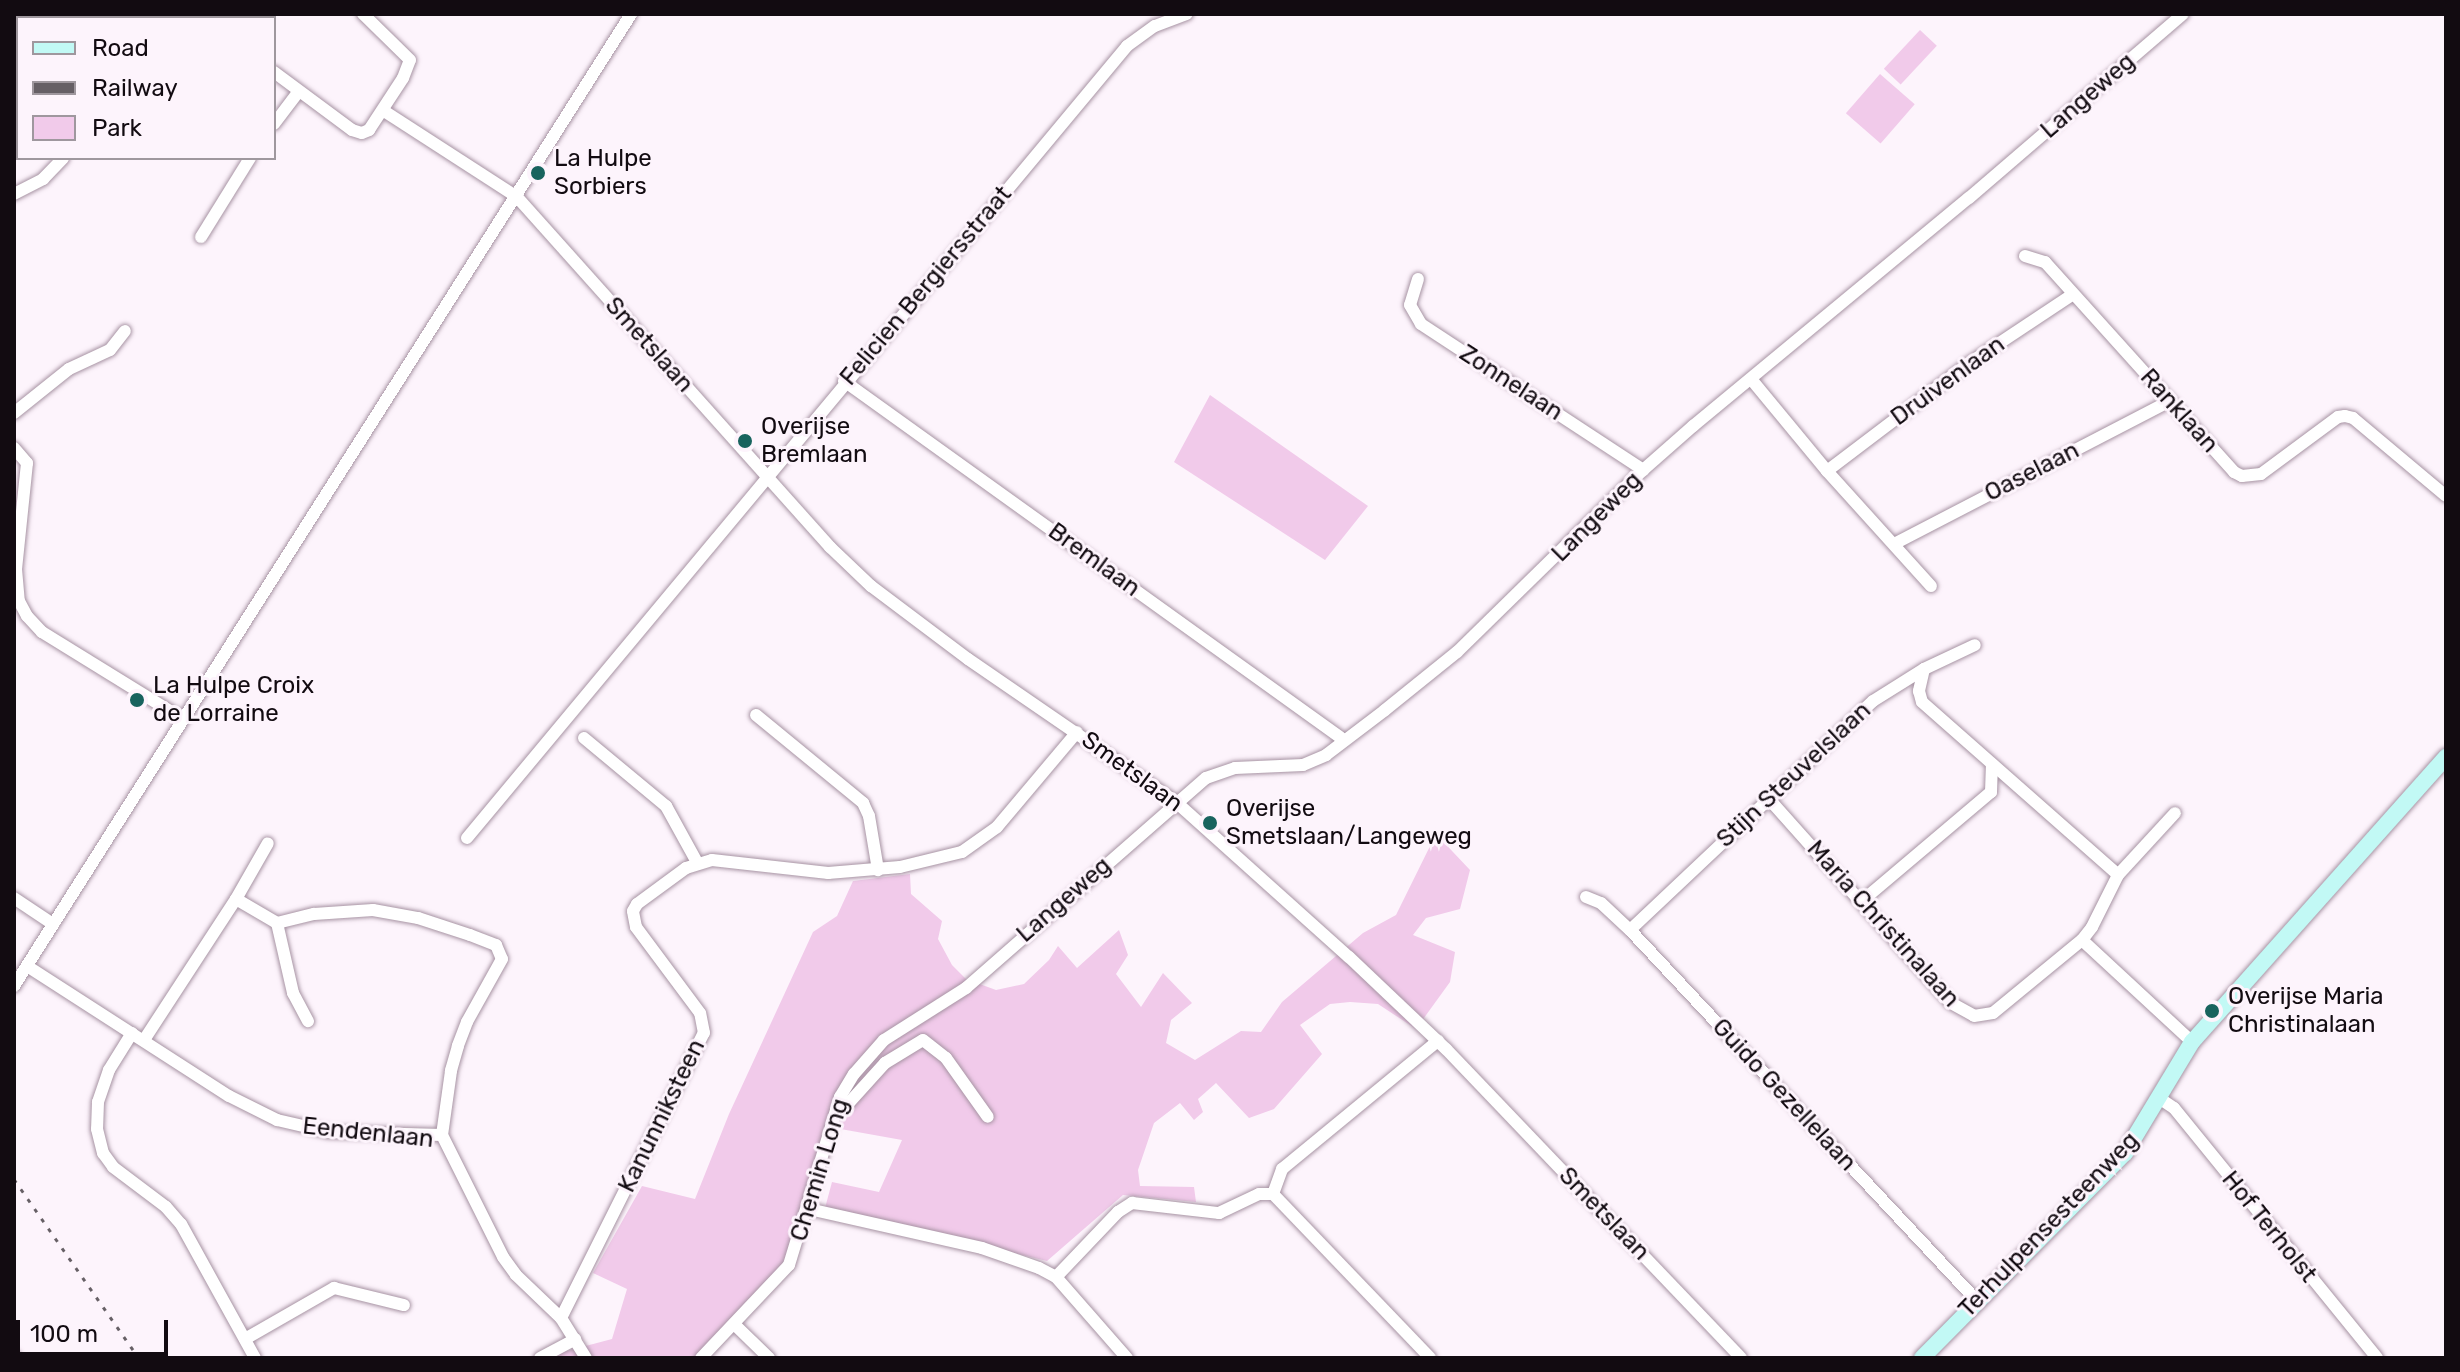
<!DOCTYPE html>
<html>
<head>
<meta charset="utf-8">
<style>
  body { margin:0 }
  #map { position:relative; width:2460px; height:1372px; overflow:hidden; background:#fdf4fc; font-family:Rubik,sans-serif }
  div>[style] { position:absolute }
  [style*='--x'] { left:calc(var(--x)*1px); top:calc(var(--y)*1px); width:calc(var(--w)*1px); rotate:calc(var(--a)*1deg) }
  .green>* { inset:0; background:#f1caea; transform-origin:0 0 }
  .roads { filter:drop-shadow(0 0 2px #a793a3) drop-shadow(0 0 2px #a793a3) }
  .minor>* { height:12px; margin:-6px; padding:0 6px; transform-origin:6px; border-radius:6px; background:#fff }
  .secondary>* { height:16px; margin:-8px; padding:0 8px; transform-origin:8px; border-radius:8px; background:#c2f9f5 }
  .rail>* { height:3px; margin-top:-1.5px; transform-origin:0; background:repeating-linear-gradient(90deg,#665f65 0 4px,transparent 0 12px) }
  .dots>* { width:22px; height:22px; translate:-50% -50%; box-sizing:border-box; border:4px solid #fdf4fc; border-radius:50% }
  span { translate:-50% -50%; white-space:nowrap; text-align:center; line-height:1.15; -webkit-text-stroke:6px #fdf4fc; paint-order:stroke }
  .street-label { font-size:24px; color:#120b11 }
  .poi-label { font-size:24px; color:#120b11 }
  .left { translate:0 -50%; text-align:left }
  .frame { position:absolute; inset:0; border:16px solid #120b11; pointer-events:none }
  .legend { position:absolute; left:16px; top:16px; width:260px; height:144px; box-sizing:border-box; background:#fdf4fc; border:2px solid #9f979e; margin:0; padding:10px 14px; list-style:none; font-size:24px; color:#120b11 }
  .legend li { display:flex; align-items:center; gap:16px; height:40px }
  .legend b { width:40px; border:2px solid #9f979e }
  .scale { position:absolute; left:16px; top:1320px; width:152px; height:36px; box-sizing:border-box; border:4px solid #120b11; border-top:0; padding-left:10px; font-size:24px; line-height:28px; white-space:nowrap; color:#120b11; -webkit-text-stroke:6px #fdf4fc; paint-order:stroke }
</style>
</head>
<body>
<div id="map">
  <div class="green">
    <div style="left:1920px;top:30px;width:23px;height:53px;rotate:43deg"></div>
    <div style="left:1880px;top:74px;width:46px;height:52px;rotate:41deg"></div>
    <div style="clip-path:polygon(1210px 395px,1368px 506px,1325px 560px,1174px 462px)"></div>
    <div style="clip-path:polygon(1436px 834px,1470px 870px,1460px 909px,1426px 918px,1413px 935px,1455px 952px,1450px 982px,1416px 1029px,1378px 1004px,1350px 1002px,1330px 1004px,1300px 1025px,1322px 1054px,1274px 1109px,1249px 1118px,1216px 1083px,1198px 1099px,1203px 1112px,1194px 1120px,1180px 1103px,1154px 1123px,1138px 1170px,1140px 1186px,1194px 1187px,1196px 1202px,1123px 1195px,1047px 1261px,825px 1208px,832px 1182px,879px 1192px,902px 1140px,835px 1128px,782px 1265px,696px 1358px,555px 1358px,563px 1352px,612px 1339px,627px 1289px,593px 1273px,642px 1186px,695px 1199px,729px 1114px,813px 932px,837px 916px,853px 881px,910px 874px,911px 894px,942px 921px,938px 939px,952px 965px,966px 979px,996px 990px,1024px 984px,1049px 960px,1058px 946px,1077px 968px,1119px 930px,1128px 955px,1116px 974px,1141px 1007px,1163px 973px,1192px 1003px,1171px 1020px,1166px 1043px,1195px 1060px,1241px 1031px,1261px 1032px,1282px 1002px,1363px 933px,1396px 915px)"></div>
  </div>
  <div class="roads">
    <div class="minor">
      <div style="--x:197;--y:14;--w:7;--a:34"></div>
      <div style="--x:14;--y:27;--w:6;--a:45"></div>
      <div style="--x:274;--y:72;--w:97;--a:36.6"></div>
      <div style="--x:352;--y:130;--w:10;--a:17"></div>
      <div style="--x:362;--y:133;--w:8;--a:-23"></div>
      <div style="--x:369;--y:130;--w:62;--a:-56.8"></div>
      <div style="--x:403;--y:78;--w:19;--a:-69"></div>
      <div style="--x:410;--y:60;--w:66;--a:-135.6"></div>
      <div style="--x:384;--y:111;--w:158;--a:32.9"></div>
      <div style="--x:517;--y:197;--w:470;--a:48.2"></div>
      <div style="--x:830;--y:547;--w:57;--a:43.6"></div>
      <div style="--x:871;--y:586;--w:121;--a:37"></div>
      <div style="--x:968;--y:659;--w:252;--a:34.5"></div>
      <div style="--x:1176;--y:802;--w:232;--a:41.9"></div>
      <div style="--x:1349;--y:957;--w:134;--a:43.5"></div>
      <div style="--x:1446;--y:1049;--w:427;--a:46.3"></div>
      <div style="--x:274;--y:124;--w:41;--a:-52.9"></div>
      <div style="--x:14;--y:194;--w:33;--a:-27"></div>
      <div style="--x:43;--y:179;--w:29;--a:-46"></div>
      <div style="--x:201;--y:237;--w:93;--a:-58.2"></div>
      <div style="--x:2025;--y:256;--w:21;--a:17"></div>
      <div style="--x:2045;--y:262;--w:283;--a:48"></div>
      <div style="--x:2234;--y:472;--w:9;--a:27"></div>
      <div style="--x:2242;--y:476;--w:19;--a:-6"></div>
      <div style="--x:2261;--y:474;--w:96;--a:-36.5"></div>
      <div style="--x:2338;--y:417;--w:7;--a:-8"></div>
      <div style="--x:2345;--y:416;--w:8;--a:14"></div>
      <div style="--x:2353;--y:418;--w:121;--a:40"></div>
      <div style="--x:1418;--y:279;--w:27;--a:107"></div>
      <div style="--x:1410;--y:305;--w:22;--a:60"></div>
      <div style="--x:1421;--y:324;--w:266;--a:33.3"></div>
      <div style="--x:1751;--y:379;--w:119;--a:50.4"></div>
      <div style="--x:1827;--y:471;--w:155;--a:47.9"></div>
      <div style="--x:844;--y:381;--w:616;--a:35.68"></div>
      <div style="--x:14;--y:413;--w:70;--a:-38.7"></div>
      <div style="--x:69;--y:369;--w:45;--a:-24.9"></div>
      <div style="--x:110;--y:350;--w:24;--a:-52"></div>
      <div style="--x:14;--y:448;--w:20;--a:49"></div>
      <div style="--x:27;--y:463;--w:107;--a:95.9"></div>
      <div style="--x:16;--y:569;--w:32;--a:85"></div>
      <div style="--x:19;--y:601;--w:17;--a:62"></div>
      <div style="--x:27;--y:616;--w:22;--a:47"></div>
      <div style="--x:42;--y:632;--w:166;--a:31.7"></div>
      <div style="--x:1827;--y:471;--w:177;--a:-37.2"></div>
      <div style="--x:1968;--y:364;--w:125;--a:-33.6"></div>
      <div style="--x:1894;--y:544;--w:311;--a:-27.4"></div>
      <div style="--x:1924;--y:669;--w:23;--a:103"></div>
      <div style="--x:1919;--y:691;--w:11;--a:75"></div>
      <div style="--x:1922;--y:702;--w:261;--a:41.4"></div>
      <div style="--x:756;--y:715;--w:139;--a:39.4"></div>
      <div style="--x:863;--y:803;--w:14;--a:65"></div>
      <div style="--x:869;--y:816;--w:55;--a:80.5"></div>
      <div style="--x:584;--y:738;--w:107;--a:39.7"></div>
      <div style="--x:666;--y:806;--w:66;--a:61.1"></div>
      <div style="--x:1769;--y:799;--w:273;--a:48.3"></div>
      <div style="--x:1951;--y:1003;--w:26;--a:29"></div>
      <div style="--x:1974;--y:1016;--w:19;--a:-9"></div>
      <div style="--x:1993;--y:1013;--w:115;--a:-39.4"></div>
      <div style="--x:2082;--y:940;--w:16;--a:-52"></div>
      <div style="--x:2092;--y:927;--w:58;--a:-63.4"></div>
      <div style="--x:2118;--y:875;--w:84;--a:-47.4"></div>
      <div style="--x:467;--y:838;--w:1031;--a:-50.19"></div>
      <div style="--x:1127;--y:46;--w:34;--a:-36"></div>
      <div style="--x:1155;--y:26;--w:34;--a:-21"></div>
      <div style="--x:1586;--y:897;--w:16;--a:22"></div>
      <div style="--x:1601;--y:903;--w:40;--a:43"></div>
      <div style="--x:1630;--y:930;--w:508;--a:46.91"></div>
      <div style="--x:14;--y:898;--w:47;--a:33.7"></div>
      <div style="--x:236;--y:899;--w:64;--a:-60.3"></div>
      <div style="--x:1862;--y:901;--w:169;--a:-40.2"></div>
      <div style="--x:1991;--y:792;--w:28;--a:-88"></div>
      <div style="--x:277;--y:923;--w:72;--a:77.1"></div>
      <div style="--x:293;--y:993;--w:32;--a:62"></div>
      <div style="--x:1630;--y:930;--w:334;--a:-43.3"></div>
      <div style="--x:1873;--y:701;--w:60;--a:-32.1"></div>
      <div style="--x:1924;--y:669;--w:56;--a:-25.2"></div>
      <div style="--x:2082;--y:940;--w:150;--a:42.8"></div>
      <div style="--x:27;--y:966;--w:240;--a:32.8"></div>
      <div style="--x:229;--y:1096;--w:54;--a:26.6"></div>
      <div style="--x:277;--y:1120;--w:53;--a:13"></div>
      <div style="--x:329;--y:1132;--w:113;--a:1.5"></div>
      <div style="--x:442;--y:1135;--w:136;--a:63.4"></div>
      <div style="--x:503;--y:1257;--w:22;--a:54"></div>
      <div style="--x:516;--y:1275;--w:62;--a:43.7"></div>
      <div style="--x:561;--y:1318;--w:47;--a:58"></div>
      <div style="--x:14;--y:986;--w:1151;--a:-57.59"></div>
      <div style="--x:132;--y:1033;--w:44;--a:121.9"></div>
      <div style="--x:109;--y:1070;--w:34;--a:109"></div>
      <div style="--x:98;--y:1102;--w:27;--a:92"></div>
      <div style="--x:97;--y:1129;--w:25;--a:76"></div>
      <div style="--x:103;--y:1153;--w:17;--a:54"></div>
      <div style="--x:113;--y:1167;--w:66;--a:37"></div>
      <div style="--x:166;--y:1207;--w:23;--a:49"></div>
      <div style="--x:181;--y:1224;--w:153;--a:61.1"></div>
      <div style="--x:144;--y:1040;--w:168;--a:-56.9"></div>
      <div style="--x:236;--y:899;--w:48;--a:30.3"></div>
      <div style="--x:277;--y:923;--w:38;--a:-14"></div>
      <div style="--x:314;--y:914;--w:59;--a:-3.9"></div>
      <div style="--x:373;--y:910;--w:46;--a:10.1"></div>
      <div style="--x:418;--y:918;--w:55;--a:18.1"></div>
      <div style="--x:470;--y:935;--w:28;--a:21"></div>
      <div style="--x:496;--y:945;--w:15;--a:67"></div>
      <div style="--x:502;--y:959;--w:72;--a:119.1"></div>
      <div style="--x:467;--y:1022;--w:26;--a:111"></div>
      <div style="--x:458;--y:1046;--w:26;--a:106"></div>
      <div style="--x:451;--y:1071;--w:65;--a:98"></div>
      <div style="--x:2159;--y:1098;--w:18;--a:34"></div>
      <div style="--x:2174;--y:1108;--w:322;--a:50.9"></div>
      <div style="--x:836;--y:1110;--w:12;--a:-24"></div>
      <div style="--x:847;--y:1105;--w:57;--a:-47.9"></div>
      <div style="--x:885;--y:1063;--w:44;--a:-31.2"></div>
      <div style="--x:923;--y:1040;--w:29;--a:38"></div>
      <div style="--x:946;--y:1058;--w:72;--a:54.6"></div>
      <div style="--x:1273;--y:1194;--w:227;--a:46.2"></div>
      <div style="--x:809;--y:1209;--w:177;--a:12.7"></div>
      <div style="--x:982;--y:1248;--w:60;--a:19.3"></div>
      <div style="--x:1039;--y:1268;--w:19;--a:28"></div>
      <div style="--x:1056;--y:1277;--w:108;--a:48.8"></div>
      <div style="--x:1056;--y:1277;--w:90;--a:-46.4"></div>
      <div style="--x:1118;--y:1212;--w:17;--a:-33"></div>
      <div style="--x:1132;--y:1203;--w:88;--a:6.6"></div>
      <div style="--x:1219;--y:1213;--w:44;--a:-25.4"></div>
      <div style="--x:1259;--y:1194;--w:14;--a:0"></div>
      <div style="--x:1273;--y:1194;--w:27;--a:-70"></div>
      <div style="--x:1282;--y:1169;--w:202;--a:-39.4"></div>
      <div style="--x:561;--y:1318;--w:319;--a:-63.4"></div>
      <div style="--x:704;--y:1033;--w:20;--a:-101"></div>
      <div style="--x:700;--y:1013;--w:107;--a:-126.7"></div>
      <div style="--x:636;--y:927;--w:16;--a:-101"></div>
      <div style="--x:633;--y:911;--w:8;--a:-60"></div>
      <div style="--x:637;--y:904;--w:61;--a:-36.3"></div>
      <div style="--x:686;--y:868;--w:27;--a:-17"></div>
      <div style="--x:712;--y:860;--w:117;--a:6.4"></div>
      <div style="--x:828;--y:873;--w:72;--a:-4.8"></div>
      <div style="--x:900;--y:867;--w:64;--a:-13.6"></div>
      <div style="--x:962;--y:852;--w:43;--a:-35.5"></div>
      <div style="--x:997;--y:827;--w:124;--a:-49.9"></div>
      <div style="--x:734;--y:1324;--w:49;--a:44.2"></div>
      <div style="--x:245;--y:1339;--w:103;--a:-29.8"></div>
      <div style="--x:334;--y:1288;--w:72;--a:13.7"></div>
      <div style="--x:14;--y:1356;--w:2;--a:63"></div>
      <div style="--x:540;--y:1358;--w:40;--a:-28"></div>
      <div style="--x:701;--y:1358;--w:128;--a:-46.6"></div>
      <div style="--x:789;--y:1265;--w:176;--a:-73.1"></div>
      <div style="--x:840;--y:1097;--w:27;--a:-59"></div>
      <div style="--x:854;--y:1074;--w:45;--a:-48.6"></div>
      <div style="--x:884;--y:1040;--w:97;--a:-32.4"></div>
      <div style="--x:966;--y:988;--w:319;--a:-41.2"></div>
      <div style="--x:1206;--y:778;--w:31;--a:-19"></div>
      <div style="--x:1235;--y:768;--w:68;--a:-2.5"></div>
      <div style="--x:1303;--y:765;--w:25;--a:-23"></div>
      <div style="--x:1326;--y:755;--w:74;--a:-37.3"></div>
      <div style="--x:1385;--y:710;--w:92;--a:-38.9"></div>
      <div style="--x:1457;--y:652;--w:260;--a:-44.4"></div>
      <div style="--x:1643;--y:470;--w:67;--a:-41.3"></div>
      <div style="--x:1693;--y:426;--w:358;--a:-39.6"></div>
      <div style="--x:1969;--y:198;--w:282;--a:-40.7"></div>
    </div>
    <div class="secondary">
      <div style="--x:1922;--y:1358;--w:289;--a:-45.3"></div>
      <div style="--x:2125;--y:1153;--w:130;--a:-58.9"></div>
      <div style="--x:2192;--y:1042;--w:382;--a:-48.3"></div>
    </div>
  </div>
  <div class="rail">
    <div style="--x:14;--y:1179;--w:218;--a:55.1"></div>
  </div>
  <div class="dots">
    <div style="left:538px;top:173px;background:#18645e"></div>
    <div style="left:745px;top:441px;background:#18645e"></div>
    <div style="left:137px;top:700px;background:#18645e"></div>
    <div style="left:1210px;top:823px;background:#18645e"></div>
    <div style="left:2212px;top:1011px;background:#18645e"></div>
  </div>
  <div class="street-label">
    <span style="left:2088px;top:96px;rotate:-41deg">Langeweg</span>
    <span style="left:926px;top:286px;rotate:-50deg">Felicien Bergiersstraat</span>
    <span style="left:649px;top:345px;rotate:48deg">Smetslaan</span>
    <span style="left:1948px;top:381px;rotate:-36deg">Druivenlaan</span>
    <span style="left:1511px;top:383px;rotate:33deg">Zonnelaan</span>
    <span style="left:2179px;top:411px;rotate:48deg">Ranklaan</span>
    <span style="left:2032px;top:472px;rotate:-27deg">Oaselaan</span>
    <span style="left:1597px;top:517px;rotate:-45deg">Langeweg</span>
    <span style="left:1094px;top:560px;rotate:36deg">Bremlaan</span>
    <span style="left:1132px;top:772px;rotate:36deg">Smetslaan</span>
    <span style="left:1794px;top:775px;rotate:-43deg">Stijn Steuvelslaan</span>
    <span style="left:1064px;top:900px;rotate:-41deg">Langeweg</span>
    <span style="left:1883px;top:924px;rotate:48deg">Maria Christinalaan</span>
    <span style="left:1784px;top:1095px;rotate:47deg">Guido Gezellelaan</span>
    <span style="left:662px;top:1116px;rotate:-64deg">Kanunniksteen</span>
    <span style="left:368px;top:1133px;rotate:6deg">Eendenlaan</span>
    <span style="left:820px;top:1170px;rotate:-73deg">Chemin Long</span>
    <span style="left:1604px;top:1214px;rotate:46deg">Smetslaan</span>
    <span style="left:2049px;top:1225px;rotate:-46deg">Terhulpensesteenweg</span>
    <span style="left:2269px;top:1227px;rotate:51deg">Hof Terholst</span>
  </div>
  <div class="poi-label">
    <span class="left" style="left:554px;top:173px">La Hulpe<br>Sorbiers</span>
    <span class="left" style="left:761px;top:441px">Overijse<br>Bremlaan</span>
    <span class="left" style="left:153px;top:700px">La Hulpe Croix<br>de Lorraine</span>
    <span class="left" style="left:1226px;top:823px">Overijse<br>Smetslaan/Langeweg</span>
    <span class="left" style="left:2228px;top:1011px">Overijse Maria<br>Christinalaan</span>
  </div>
  <div class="frame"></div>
  <ul class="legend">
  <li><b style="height:10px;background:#c2f9f5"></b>Road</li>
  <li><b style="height:10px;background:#665f65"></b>Railway</li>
  <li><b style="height:22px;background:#f1caea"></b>Park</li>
  </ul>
  <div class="scale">100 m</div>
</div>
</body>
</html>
